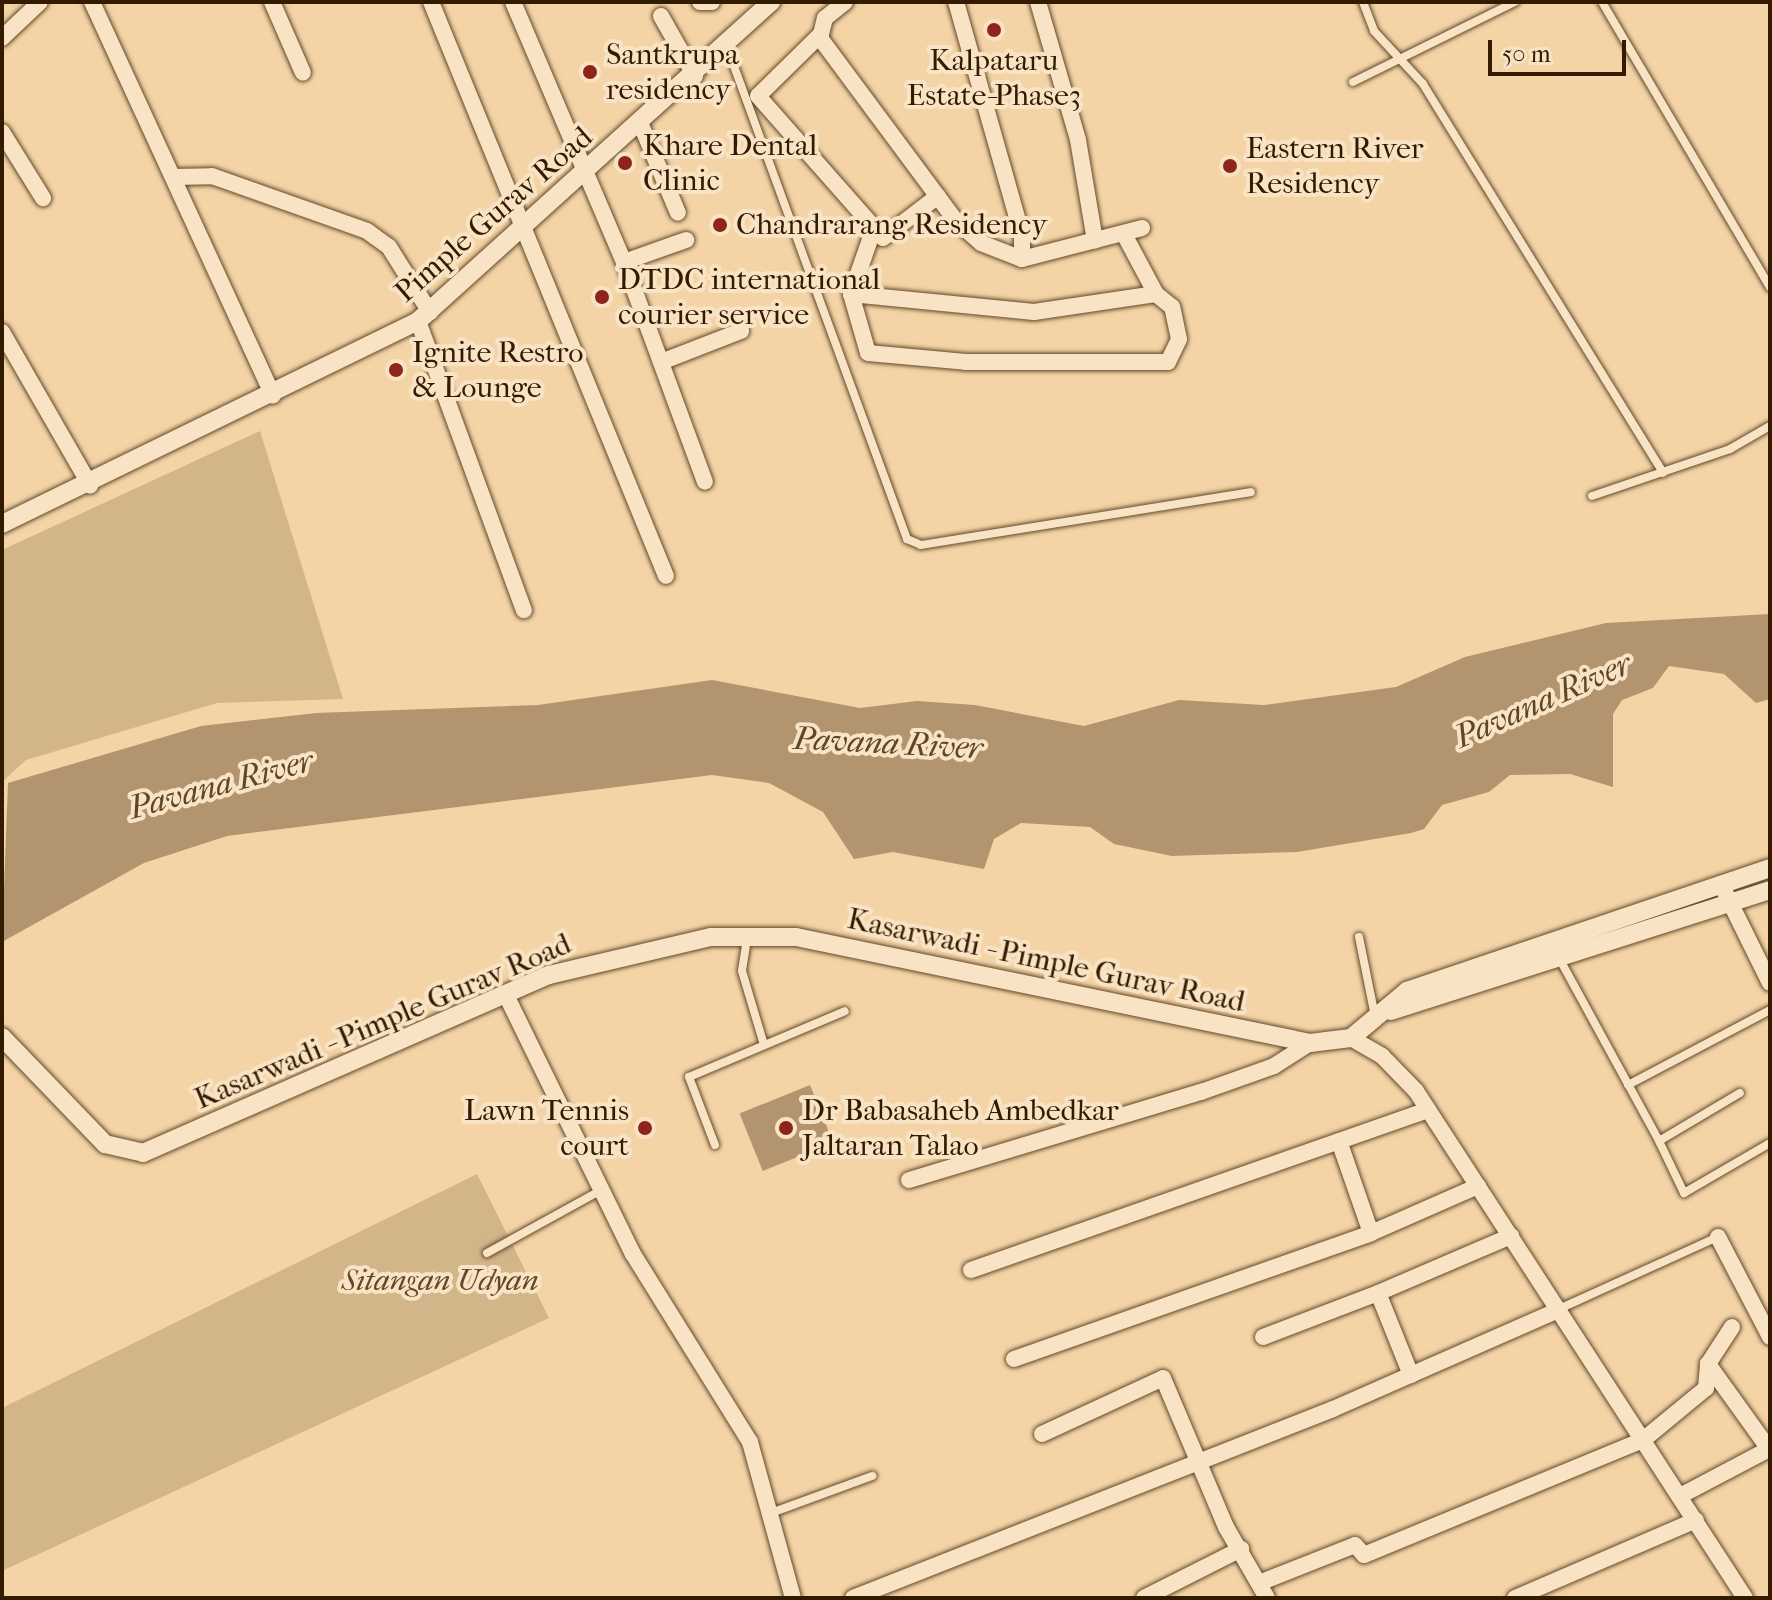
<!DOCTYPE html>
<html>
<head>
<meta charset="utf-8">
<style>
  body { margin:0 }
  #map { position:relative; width:1772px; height:1600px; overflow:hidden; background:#f4d4a6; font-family:"IM FELL French Canon",serif }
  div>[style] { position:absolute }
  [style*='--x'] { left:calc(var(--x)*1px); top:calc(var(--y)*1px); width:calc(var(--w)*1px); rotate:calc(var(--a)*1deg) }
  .green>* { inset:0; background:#d3b58a }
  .water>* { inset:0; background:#b2956e; transform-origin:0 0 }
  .roads { filter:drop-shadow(0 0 2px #63492a) drop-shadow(0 0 2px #63492a) }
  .service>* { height:8px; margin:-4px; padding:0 4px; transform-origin:4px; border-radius:4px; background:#f8e3c5 }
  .minor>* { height:16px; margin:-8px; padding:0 8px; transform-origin:8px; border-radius:8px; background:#f8e3c5 }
  .tertiary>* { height:18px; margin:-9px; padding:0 9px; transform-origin:9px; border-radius:9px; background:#f8e3c5 }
  .dots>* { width:22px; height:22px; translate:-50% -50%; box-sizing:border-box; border:4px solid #f8e3c5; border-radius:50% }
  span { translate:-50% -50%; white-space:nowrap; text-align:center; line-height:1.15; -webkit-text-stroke:8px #f8e3c5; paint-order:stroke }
  .poi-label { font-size:30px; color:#331b00 }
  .left { translate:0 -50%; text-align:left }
  .right { translate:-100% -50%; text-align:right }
  .street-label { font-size:30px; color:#331b00 }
  .park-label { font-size:30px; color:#634929; font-style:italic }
  .water-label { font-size:32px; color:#5f4626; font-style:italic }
  .frame { position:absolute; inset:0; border:4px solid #331b00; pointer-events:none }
  .scale { position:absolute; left:1488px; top:40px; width:138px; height:36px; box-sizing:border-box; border:4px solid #331b00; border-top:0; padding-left:10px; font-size:24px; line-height:28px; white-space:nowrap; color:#331b00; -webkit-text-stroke:6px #f8e3c5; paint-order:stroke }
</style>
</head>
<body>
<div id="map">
  <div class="green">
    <div style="clip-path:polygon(260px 431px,343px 699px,217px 703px,26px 760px,2px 782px,2px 550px)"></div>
    <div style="clip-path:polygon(477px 1174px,549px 1318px,2px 1571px,2px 1408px)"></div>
  </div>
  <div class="water">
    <div style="clip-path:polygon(1770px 614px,1770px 699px,1756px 703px,1724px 674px,1669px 666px,1653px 688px,1622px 700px,1613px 714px,1613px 787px,1570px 774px,1510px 775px,1489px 792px,1442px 805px,1424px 829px,1411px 833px,1297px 852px,1172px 856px,1114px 844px,1090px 827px,1021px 823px,994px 839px,984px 869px,893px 852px,854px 859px,823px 812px,769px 783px,712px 775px,227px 836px,144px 863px,2px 942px,8px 783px,201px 726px,316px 713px,538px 705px,712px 680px,860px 708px,917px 701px,975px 705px,1084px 726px,1179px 700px,1264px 705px,1396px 687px,1465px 657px,1606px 623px)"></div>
    <div style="left:810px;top:1085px;width:62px;height:76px;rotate:68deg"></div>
  </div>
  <div class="roads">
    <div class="service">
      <div style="--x:1363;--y:2;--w:31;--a:69"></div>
      <div style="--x:1374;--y:31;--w:72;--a:47.2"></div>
      <div style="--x:1423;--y:84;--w:457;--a:58.3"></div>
      <div style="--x:1602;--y:2;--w:331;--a:59.5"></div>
      <div style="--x:727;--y:47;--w:524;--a:69.9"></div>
      <div style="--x:907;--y:539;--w:15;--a:23"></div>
      <div style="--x:921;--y:545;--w:334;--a:-9.1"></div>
      <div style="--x:1353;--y:82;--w:181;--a:-26.3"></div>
      <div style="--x:1592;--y:496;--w:146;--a:-18.8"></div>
      <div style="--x:1730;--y:449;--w:46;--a:-29.9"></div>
      <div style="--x:1359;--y:937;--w:81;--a:78.6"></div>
      <div style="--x:747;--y:939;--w:32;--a:99"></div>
      <div style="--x:742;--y:971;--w:77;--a:73.4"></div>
      <div style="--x:1559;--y:958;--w:209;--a:61.3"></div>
      <div style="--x:1659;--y:1141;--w:94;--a:-30.7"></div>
      <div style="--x:1628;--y:1085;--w:161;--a:-27.8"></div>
      <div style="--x:1659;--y:1141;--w:58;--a:64.3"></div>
      <div style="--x:1684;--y:1193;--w:99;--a:-30.2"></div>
      <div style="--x:715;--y:1145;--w:73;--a:-110.9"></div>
      <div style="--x:689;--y:1077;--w:169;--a:-22.9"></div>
      <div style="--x:487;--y:1253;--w:129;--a:-28.8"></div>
      <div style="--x:1559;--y:1309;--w:175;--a:-24.4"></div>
      <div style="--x:771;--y:1513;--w:108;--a:-20.1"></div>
    </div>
    <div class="minor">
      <div style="--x:92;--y:2;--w:433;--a:65.3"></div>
      <div style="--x:272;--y:2;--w:77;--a:66.4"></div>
      <div style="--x:431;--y:2;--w:620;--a:67.74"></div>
      <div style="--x:513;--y:2;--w:283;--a:66.9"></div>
      <div style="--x:624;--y:262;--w:234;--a:69.8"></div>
      <div style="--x:700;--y:2;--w:12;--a:0"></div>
      <div style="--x:845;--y:2;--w:26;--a:141"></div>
      <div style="--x:825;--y:18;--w:21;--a:104"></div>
      <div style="--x:820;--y:38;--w:228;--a:53.4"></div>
      <div style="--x:956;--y:221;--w:33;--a:41"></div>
      <div style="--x:981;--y:243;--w:44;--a:21.3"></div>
      <div style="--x:1022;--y:259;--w:24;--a:-90"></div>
      <div style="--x:1022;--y:235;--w:242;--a:-105.8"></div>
      <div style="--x:1038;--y:2;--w:144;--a:73.8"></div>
      <div style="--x:1078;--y:140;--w:102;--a:80.4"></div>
      <div style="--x:661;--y:16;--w:69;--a:60.5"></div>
      <div style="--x:821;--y:34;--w:88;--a:135.5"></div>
      <div style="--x:758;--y:96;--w:189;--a:48.6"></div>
      <div style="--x:883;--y:238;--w:69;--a:-37.4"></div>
      <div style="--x:2;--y:38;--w:52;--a:-43.5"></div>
      <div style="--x:641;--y:125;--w:95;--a:67.2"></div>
      <div style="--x:2;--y:132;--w:78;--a:58.2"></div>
      <div style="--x:173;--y:177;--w:39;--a:-1"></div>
      <div style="--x:212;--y:176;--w:164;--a:19.5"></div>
      <div style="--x:367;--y:231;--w:27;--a:36"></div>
      <div style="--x:389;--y:247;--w:77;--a:57.8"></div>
      <div style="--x:874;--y:228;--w:70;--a:109.2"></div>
      <div style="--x:851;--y:294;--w:61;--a:73.9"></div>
      <div style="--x:868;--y:353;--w:98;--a:5.2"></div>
      <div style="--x:966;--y:362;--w:202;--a:0"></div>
      <div style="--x:1168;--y:362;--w:25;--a:-64"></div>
      <div style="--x:1179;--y:339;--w:33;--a:-102"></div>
      <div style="--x:1172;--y:307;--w:21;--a:-141"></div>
      <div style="--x:1022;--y:259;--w:124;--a:-14.5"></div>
      <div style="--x:624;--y:262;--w:66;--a:-19.5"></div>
      <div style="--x:851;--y:294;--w:184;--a:5.6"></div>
      <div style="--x:1034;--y:312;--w:123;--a:-8.4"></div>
      <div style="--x:1156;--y:294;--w:68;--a:-118.1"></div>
      <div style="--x:418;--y:321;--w:308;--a:69.9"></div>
      <div style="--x:2;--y:332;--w:177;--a:60.1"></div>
      <div style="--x:661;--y:362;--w:86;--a:-21.2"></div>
      <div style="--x:1721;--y:884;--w:110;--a:63.7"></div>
      <div style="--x:506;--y:995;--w:288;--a:63.9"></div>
      <div style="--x:633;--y:1254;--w:221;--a:58.1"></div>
      <div style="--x:750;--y:1442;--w:162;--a:74.6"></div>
      <div style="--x:1351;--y:1038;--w:36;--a:30"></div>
      <div style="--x:1382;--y:1056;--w:49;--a:45.8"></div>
      <div style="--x:1416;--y:1091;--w:604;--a:57.02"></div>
      <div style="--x:1339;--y:1141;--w:97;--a:70.8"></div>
      <div style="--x:909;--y:1180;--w:305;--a:-16.8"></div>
      <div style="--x:1201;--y:1092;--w:77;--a:-19.6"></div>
      <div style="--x:1274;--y:1066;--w:43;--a:-32.6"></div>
      <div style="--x:1718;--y:1237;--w:113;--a:62.5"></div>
      <div style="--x:971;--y:1270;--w:484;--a:-19.3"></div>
      <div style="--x:1263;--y:1337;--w:123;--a:-20.9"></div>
      <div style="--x:1014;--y:1359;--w:379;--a:-19.4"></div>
      <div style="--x:1371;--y:1233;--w:117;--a:-23.7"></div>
      <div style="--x:1411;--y:1375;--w:88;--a:-111.9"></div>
      <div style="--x:1378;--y:1293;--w:145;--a:-23.2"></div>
      <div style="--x:1042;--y:1434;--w:133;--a:-24.8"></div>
      <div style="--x:1163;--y:1378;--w:162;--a:67.1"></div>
      <div style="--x:1226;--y:1527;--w:82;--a:60"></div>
      <div style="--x:1680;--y:1496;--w:101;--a:-27.8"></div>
      <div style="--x:1769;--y:1449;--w:105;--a:-125.7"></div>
      <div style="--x:1259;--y:1583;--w:103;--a:-21.6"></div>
      <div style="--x:1355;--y:1545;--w:13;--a:48"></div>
      <div style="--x:1364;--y:1555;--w:302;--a:-22.4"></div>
      <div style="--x:1643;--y:1440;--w:82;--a:-39.5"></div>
      <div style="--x:1706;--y:1388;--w:24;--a:-85"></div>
      <div style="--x:1708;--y:1364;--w:44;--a:-57"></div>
      <div style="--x:853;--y:1598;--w:516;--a:-21.49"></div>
      <div style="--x:1333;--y:1409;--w:247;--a:-23.7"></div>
      <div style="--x:1144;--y:1598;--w:109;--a:-26.8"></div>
      <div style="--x:1515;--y:1598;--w:197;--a:-23.3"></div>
    </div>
    <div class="tertiary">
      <div style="--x:2;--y:524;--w:463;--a:-26"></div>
      <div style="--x:418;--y:321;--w:476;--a:-42.1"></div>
      <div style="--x:1391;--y:1011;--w:398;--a:-17.7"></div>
      <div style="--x:2;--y:1037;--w:149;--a:46.1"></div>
      <div style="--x:105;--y:1144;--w:39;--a:13"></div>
      <div style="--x:143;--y:1153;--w:443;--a:-23.7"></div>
      <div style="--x:549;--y:975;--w:166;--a:-13.2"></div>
      <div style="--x:711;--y:937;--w:85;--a:0"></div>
      <div style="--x:796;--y:937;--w:525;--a:11.65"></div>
      <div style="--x:1310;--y:1043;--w:41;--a:-7"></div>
      <div style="--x:1351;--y:1038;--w:73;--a:-40"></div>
      <div style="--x:1407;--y:991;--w:383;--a:-18.7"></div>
    </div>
  </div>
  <div class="dots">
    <div style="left:994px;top:30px;background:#8f2418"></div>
    <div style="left:590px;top:72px;background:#8f2418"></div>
    <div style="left:625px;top:163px;background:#8f2418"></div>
    <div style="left:1230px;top:166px;background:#8f2418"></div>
    <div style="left:720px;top:225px;background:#8f2418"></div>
    <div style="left:602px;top:297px;background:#8f2418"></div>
    <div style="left:396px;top:370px;background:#8f2418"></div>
    <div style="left:645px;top:1128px;background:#8f2418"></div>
    <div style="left:786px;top:1128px;background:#8f2418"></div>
  </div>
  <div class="poi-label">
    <span class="left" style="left:606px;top:72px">Santkrupa<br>residency</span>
    <span style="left:994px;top:78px">Kalpataru<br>Estate-Phase3</span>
    <span class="left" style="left:643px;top:163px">Khare Dental<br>Clinic</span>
    <span class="left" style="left:1246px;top:166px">Eastern River<br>Residency</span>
    <span class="left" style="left:736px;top:225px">Chandrarang Residency</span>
    <span class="left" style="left:618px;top:297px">DTDC international<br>courier service</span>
    <span class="left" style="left:412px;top:370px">Ignite Restro<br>&amp; Lounge</span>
    <span class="right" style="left:629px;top:1128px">Lawn Tennis<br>court</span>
    <span class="left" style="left:802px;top:1128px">Dr Babasaheb Ambedkar<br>Jaltaran Talao</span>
  </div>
  <div class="street-label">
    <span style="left:494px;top:215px;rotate:-41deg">Pimple Gurav Road</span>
    <span style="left:1046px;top:961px;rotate:12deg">Kasarwadi - Pimple Gurav Road</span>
    <span style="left:383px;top:1022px;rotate:-23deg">Kasarwadi - Pimple Gurav Road</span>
  </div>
  <div class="park-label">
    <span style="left:440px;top:1281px">Sitangan Udyan</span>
  </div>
  <div class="water-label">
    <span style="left:1543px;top:701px;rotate:-24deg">Pavana River</span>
    <span style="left:888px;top:744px;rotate:3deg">Pavana River</span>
    <span style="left:221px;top:785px;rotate:-15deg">Pavana River</span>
  </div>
  <div class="frame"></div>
  <div class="scale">50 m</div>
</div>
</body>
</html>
